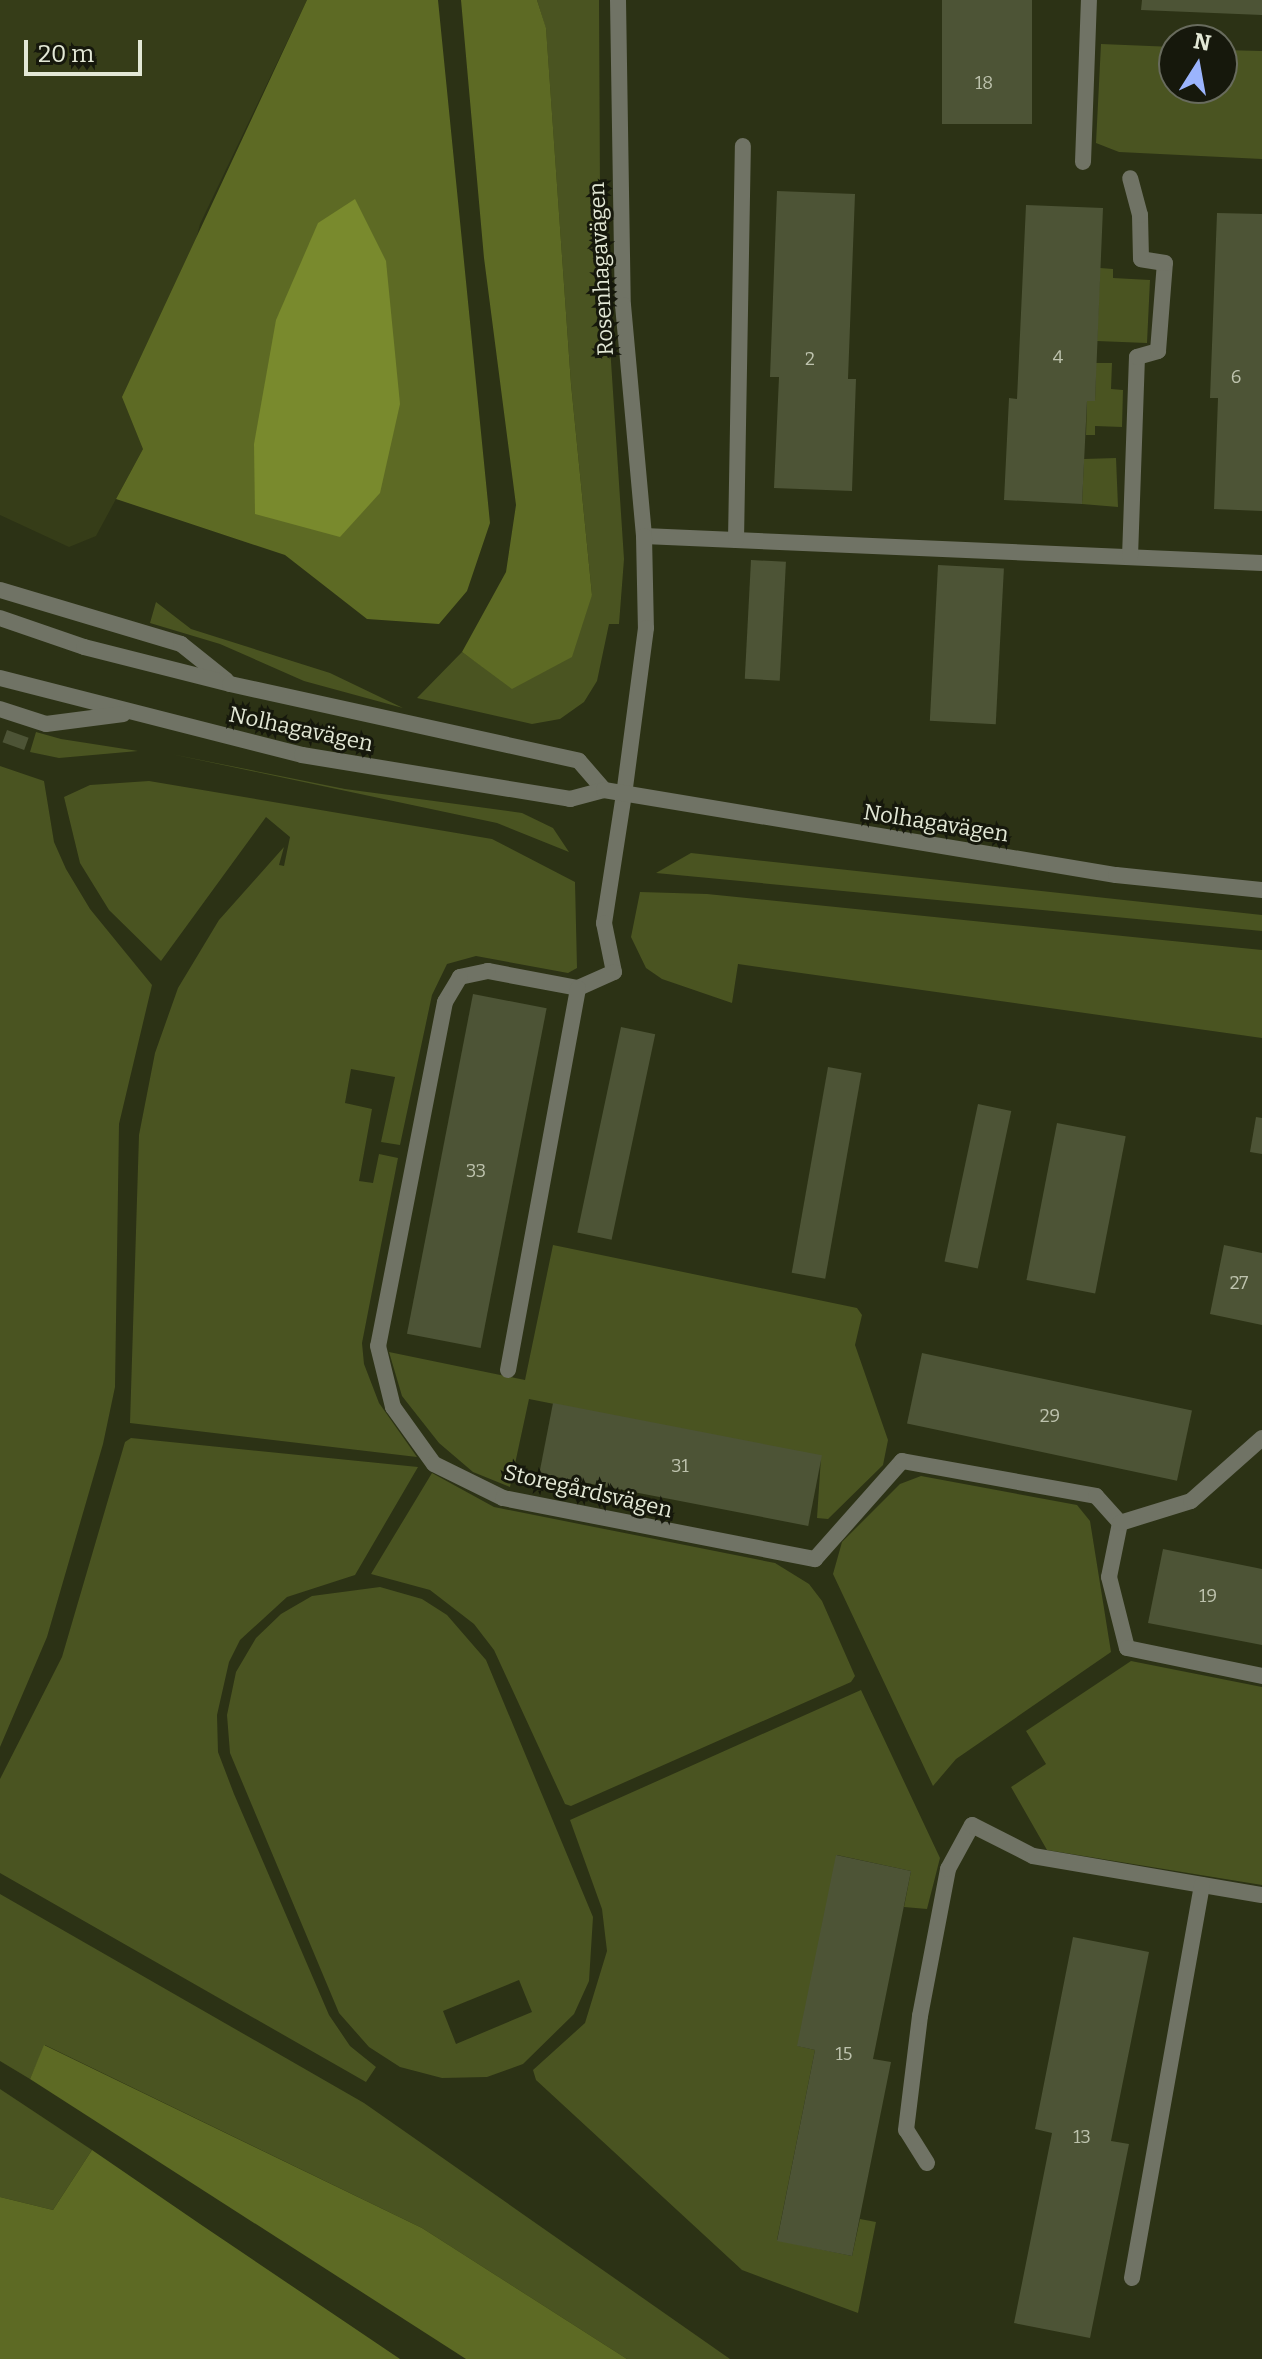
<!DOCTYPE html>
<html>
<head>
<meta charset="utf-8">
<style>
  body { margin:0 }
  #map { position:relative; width:1262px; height:2359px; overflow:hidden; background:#2c3215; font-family:Bitter,serif }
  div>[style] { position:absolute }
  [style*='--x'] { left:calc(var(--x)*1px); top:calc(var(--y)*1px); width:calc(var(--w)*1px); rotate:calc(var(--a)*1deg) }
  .built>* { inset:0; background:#363d18 }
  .green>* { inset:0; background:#4a5421 }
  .forest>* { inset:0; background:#5d6a24 }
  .water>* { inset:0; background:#798a2d }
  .building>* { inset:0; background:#4d5436; transform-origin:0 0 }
  .service>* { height:16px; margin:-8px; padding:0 8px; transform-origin:8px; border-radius:8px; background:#707365 }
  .minor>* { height:16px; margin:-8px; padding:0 8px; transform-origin:8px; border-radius:8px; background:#707365 }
  .tertiary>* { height:16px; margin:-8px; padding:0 8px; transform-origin:8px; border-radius:8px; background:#707365 }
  span { translate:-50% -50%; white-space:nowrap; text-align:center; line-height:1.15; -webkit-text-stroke:6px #16180c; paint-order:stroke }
  .number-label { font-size:18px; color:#bec3ae }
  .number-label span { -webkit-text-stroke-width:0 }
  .street-label { font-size:22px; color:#e3e8d6 }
  .north { position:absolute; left:1158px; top:24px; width:80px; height:80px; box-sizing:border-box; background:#16180c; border:2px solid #686b5d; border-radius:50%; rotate:11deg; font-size:22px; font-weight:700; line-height:32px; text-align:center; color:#e3e8d6 }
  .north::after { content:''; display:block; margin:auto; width:28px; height:36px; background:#9bb4fd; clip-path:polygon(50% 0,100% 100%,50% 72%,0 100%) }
  .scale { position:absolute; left:24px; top:40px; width:118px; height:36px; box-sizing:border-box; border:4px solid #e3e8d6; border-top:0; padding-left:10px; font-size:24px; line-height:28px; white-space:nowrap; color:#e3e8d6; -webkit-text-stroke:6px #16180c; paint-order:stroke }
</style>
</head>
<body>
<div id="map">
  <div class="built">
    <div style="clip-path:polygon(0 0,307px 0,200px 224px,143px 449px,96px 536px,69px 547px,0 515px)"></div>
  </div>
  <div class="green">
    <div style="clip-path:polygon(537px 0,599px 0,600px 194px,624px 559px,619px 624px,609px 624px,597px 681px,584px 702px,560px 719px,532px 724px,417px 698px,462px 652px,513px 688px,592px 595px,571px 384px,546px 29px)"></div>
    <div style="clip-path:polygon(1101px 44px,1174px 47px,1174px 88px,1222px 88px,1222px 50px,1262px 51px,1262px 159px,1119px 152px,1096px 143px)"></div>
    <div style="clip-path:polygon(1100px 268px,1113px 269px,1113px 278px,1150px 280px,1147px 343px,1097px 341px)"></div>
    <div style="clip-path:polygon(1096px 363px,1112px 363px,1111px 389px,1123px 390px,1122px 427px,1095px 426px,1095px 435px,1086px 435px,1087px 401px,1095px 401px)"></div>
    <div style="clip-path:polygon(1116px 458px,1118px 507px,1082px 504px,1084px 459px)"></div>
    <div style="clip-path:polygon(156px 602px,191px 629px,330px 673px,403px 708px,304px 681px,220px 644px,150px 623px)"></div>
    <div style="clip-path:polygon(36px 732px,61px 739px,138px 751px,59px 758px,30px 752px)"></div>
    <div style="clip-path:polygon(171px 754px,345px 789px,522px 813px,553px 828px,569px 852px,497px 823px)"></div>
    <div style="clip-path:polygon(0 766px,44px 781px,54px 842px,66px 869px,90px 909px,152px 985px,119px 1124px,115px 1387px,103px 1444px,47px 1637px,0 1747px)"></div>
    <div style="clip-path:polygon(149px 781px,492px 839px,575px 882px,577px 968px,568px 973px,476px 956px,447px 964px,432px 995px,400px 1145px,381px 1142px,395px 1077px,351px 1069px,345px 1103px,372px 1109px,359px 1181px,373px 1183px,379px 1154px,398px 1158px,362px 1343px,364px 1364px,379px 1403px,417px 1457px,130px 1423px,139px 1135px,155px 1053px,178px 988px,219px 920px,284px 847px,279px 865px,284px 866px,290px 837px,266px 817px,161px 961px,109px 910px,80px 863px,64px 797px,90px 785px)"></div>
    <div style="clip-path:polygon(691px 853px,1262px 915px,1262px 931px,656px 873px)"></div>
    <div style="clip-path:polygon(640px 892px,707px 894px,1262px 950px,1262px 1038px,738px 964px,732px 1003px,662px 979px,646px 968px,631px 937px)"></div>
    <div style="clip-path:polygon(553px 1245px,857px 1308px,862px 1315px,855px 1345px,888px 1440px,883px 1465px,828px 1519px,817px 1518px,821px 1457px,529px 1399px,510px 1487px,473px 1472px,439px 1443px,402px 1396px,389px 1352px,525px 1380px)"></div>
    <div style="clip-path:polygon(131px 1438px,418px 1467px,355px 1575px,287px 1597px,240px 1640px,229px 1662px,217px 1715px,218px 1752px,234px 1794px,329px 2015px,350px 2046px,376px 2067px,366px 2082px,0 1873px,0 1779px,62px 1657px,125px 1442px)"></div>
    <div style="clip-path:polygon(432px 1473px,494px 1507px,775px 1563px,809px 1584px,822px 1601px,855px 1676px,851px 1682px,571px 1806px,565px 1804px,494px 1650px,474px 1624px,430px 1590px,371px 1574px)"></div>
    <div style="clip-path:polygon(921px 1476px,1077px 1505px,1090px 1521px,1111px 1652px,956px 1759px,933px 1786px,833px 1574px,842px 1542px,900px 1484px)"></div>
    <div style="clip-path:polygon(evenodd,380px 1587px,422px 1599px,447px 1615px,486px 1660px,593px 1917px,589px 1981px,574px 2014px,523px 2064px,487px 2077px,442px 2078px,400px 2067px,369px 2047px,339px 2013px,230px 1753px,227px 1715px,236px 1672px,256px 1638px,281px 1614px,312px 1596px,380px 1587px,519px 1980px,532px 2012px,456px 2044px,443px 2011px,519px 1980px)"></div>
    <div style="clip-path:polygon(1131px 1661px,1262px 1687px,1262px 1885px,1047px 1850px,1011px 1787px,1046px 1764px,1026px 1731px)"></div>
    <div style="clip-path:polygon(861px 1690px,940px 1858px,927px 1909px,904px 1907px,911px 1871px,837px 1855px,798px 2046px,815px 2050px,777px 2240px,852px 2256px,860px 2219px,876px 2222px,858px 2313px,742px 2270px,536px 2080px,533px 2070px,585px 2023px,607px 1951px,602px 1909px,570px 1820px)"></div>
    <div style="clip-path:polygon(0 1894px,364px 2103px,730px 2359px,627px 2359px,422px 2228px,45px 2045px,30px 2079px,0 2061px)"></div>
    <div style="clip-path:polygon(0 2089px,92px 2150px,53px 2210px,0 2197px)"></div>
  </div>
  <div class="forest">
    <div style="clip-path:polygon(307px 0,438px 0,490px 523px,467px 591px,439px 624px,367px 619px,285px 555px,116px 499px,143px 449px,122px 397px)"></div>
    <div style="clip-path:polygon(461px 0,537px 0,546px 28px,571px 384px,592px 595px,572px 657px,512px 689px,462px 652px,506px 572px,516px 505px,484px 258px)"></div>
    <div style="clip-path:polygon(44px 2045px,422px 2228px,627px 2359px,466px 2359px,30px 2079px)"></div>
    <div style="clip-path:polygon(92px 2150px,200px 2224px,400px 2359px,0 2359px,0 2197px,53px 2210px)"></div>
  </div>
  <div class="water">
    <div style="clip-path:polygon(355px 199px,386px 261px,400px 404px,380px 493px,340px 537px,255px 514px,254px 444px,276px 320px,318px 223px)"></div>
  </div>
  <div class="building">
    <div style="left:942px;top:0;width:90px;height:124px"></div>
    <div style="clip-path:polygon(1142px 0,1262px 0,1262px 15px,1141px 10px)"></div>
    <div style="clip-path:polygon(777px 191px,855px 194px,848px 379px,856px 379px,852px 491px,774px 488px,779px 377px,770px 377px)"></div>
    <div style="clip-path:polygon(1026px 205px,1103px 208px,1095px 401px,1087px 401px,1082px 504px,1004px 500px,1009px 398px,1017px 399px)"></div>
    <div style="clip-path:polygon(1217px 213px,1262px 214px,1262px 511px,1214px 509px,1218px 398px,1210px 398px)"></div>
    <div style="left:751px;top:560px;width:35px;height:119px;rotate:3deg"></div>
    <div style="left:938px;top:565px;width:66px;height:156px;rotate:3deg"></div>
    <div style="left:7px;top:730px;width:23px;height:13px;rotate:20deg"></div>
    <div style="left:473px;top:994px;width:75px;height:346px;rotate:11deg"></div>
    <div style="left:621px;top:1027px;width:35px;height:210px;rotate:12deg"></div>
    <div style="left:828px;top:1067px;width:34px;height:209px;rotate:10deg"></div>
    <div style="left:978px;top:1104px;width:34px;height:161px;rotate:12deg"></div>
    <div style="clip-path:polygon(1256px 1117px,1262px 1118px,1262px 1154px,1250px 1152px)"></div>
    <div style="left:1057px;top:1123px;width:70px;height:160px;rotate:11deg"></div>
    <div style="clip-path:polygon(1224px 1245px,1262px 1253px,1262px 1325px,1210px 1314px)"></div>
    <div style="left:922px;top:1353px;width:276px;height:72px;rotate:12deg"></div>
    <div style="left:553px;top:1403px;width:274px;height:72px;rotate:11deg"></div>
    <div style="clip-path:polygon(1163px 1549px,1262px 1569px,1262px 1645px,1148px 1623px)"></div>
    <div style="clip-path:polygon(836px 1855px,911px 1871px,873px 2059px,891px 2062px,852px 2256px,777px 2241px,815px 2050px,797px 2046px)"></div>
    <div style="clip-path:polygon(1073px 1937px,1149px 1952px,1111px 2141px,1129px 2144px,1090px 2338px,1014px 2323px,1052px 2133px,1035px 2129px)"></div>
  </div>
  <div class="service">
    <div style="--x:1083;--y:162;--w:162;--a:-87.9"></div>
    <div style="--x:644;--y:536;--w:619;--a:2.5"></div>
    <div style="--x:736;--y:540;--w:394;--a:-89"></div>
    <div style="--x:1130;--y:557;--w:200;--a:-88"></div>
    <div style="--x:1137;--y:357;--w:22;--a:-16"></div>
    <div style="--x:1158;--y:351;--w:88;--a:-85.5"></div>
    <div style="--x:1165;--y:263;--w:24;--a:-171"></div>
    <div style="--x:1141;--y:259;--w:44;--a:-91.3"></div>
    <div style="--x:1140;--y:215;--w:38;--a:-105"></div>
    <div style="--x:624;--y:794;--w:131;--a:98.8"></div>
    <div style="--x:604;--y:923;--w:50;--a:78.5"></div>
    <div style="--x:614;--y:972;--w:39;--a:156"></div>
    <div style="--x:578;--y:988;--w:92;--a:-169.3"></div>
    <div style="--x:488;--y:971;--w:29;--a:168"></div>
    <div style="--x:460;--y:977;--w:29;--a:121"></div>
    <div style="--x:445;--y:1002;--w:350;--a:101"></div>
    <div style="--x:378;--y:1346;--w:63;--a:76.2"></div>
    <div style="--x:393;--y:1407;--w:70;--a:54.3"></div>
    <div style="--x:434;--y:1464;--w:77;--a:26.2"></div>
    <div style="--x:503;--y:1498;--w:318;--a:11.1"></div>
    <div style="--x:815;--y:1559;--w:131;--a:-48.4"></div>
    <div style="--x:902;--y:1461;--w:197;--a:10.2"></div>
    <div style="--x:1096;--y:1496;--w:36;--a:48"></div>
    <div style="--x:1120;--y:1523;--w:55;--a:101.5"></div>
    <div style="--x:1109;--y:1577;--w:73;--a:75.8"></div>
    <div style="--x:1127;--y:1648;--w:138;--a:11.7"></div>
    <div style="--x:508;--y:1370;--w:388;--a:-79.6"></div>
    <div style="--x:1120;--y:1523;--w:74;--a:-17.2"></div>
    <div style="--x:1191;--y:1501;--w:95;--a:-41.6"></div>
    <div style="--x:927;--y:2163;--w:39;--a:-122"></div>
    <div style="--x:906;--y:2130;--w:115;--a:-83"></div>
    <div style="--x:920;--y:2016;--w:150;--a:-79.2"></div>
    <div style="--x:948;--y:1869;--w:50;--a:-61.4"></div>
    <div style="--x:972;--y:1825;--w:68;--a:26.9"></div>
    <div style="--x:1033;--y:1856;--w:232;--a:9.7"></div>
    <div style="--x:1132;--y:2278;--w:399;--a:-79.9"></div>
  </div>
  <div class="minor">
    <div style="--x:618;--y:0;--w:305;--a:89.1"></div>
    <div style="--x:623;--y:305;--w:232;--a:84.8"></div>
    <div style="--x:644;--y:536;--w:92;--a:88.8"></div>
    <div style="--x:646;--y:628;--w:167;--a:97.5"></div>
  </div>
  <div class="tertiary">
    <div style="--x:0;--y:590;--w:189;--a:16.6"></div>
    <div style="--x:181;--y:644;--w:58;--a:38.7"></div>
    <div style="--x:0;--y:618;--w:89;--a:19"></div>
    <div style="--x:84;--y:647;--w:151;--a:14.2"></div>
    <div style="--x:230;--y:684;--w:357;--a:12.4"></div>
    <div style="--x:579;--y:761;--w:38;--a:49"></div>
    <div style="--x:0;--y:678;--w:312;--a:14.3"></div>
    <div style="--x:302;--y:755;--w:272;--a:9.3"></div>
    <div style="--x:570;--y:799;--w:35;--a:-15"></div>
    <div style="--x:604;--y:790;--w:519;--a:9.43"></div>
    <div style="--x:1116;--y:875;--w:147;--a:5.9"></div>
    <div style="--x:0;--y:709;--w:48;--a:18.1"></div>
    <div style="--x:46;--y:724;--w:78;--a:-7.4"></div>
  </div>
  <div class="number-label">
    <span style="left:984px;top:83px">18</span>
    <span style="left:1058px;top:357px">4</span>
    <span style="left:810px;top:359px">2</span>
    <span style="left:1236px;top:377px">6</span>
    <span style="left:476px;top:1171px">33</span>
    <span style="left:1239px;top:1283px">27</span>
    <span style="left:1050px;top:1416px">29</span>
    <span style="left:680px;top:1466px">31</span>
    <span style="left:1208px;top:1596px">19</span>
    <span style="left:844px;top:2054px">15</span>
    <span style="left:1082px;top:2137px">13</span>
  </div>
  <div class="street-label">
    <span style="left:601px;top:269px;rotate:-93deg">Rosenhagavägen</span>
    <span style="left:301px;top:729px;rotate:12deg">Nolhagavägen</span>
    <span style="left:936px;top:823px;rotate:9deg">Nolhagavägen</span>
    <span style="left:588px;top:1491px;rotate:13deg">Storegårdsvägen</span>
  </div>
  <div class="north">N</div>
  <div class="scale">20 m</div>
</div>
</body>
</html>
